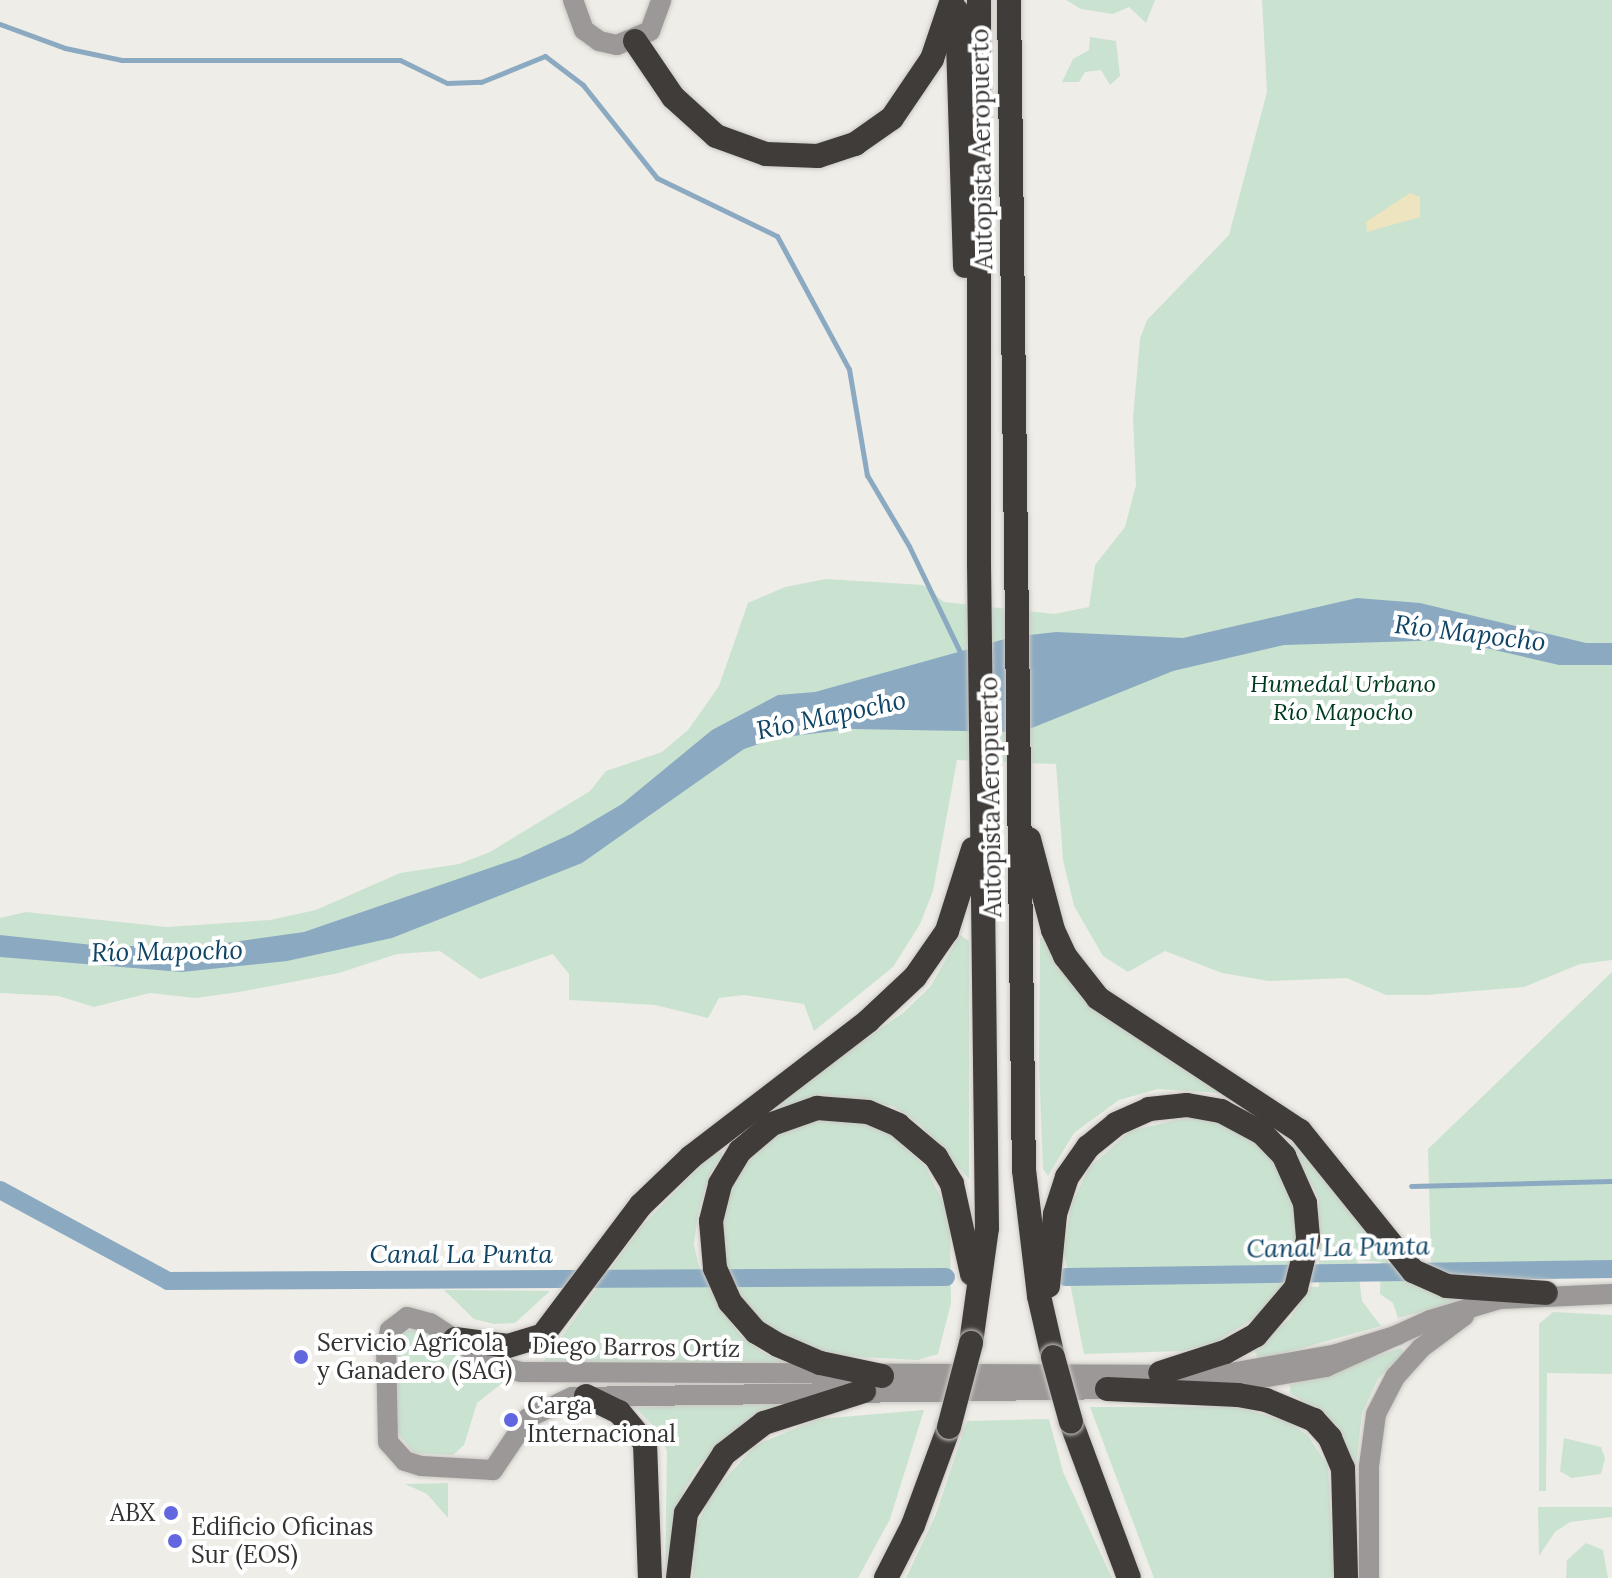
<!DOCTYPE html>
<html>
<head>
<meta charset="utf-8">
<style>
  body { margin:0 }
  #map { position:relative; width:1612px; height:1578px; overflow:hidden; background:#efede8; font-family:Lora,serif }
  div>[style] { position:absolute }
  [style*='--x'] { left:calc(var(--x)*1px); top:calc(var(--y)*1px); width:calc(var(--w)*1px); rotate:calc(var(--a)*1deg) }
  .green>* { inset:0; background:#cae3d1 }
  .sand>* { inset:0; background:#eee4bf }
  .water>* { inset:0; background:#8baac1 }
  .stream>* { height:5px; margin:-2.5px; padding:0 2.5px; transform-origin:2.5px; border-radius:2.5px; background:#8baac1 }
  .canal>* { height:18px; margin:-9px; padding:0 9px; transform-origin:9px; border-radius:9px; background:#8baac1 }
  .roads { filter:drop-shadow(0 0 2px #cac8c3) drop-shadow(0 0 2px #cac8c3) }
  .street>* { height:20px; margin:-10px; padding:0 10px; transform-origin:10px; border-radius:10px; background:#9b9897 }
  .highway>* { height:24px; margin:-12px; padding:0 12px; transform-origin:12px; border-radius:12px; background:#403c39 }
  .bridges { filter:drop-shadow(0 0 2px #cac8c3) drop-shadow(0 0 2px #cac8c3) }
  .highway-bridge>* { height:24px; margin:-12px; padding:0 12px; transform-origin:12px; border-radius:12px; background:#403c39 }
  .dots>* { width:22px; height:22px; translate:-50% -50%; box-sizing:border-box; border:4px solid #fff; border-radius:50% }
  span { translate:-50% -50%; white-space:nowrap; text-align:center; line-height:1.15; -webkit-text-stroke:8px #fff; paint-order:stroke }
  .street-label { font-size:24px; color:#343331 }
  .park-label { font-size:24px; color:#003a1d; font-style:italic }
  .poi-label { font-size:24px; color:#343331 }
  .left { translate:0 -50%; text-align:left }
  .right { translate:-100% -50%; text-align:right }
  .water-label { font-size:26px; color:#0f4465; font-style:italic }
</style>
</head>
<body>
<div id="map">
  <div class="green">
    <div style="clip-path:polygon(1066px 0,1155px 0,1146px 23px,1129px 7px,1113px 14px,1081px 9px)"></div>
    <div style="clip-path:polygon(1262px 0,1612px 0,1612px 960px,1580px 964px,1524px 987px,1426px 995px,1386px 995px,1347px 978px,1269px 981px,1222px 973px,1165px 951px,1128px 972px,1103px 956px,1074px 906px,1063px 860px,1056px 764px,957px 760px,933px 891px,920px 924px,893px 967px,814px 1031px,804px 1004px,744px 995px,719px 998px,708px 1018px,655px 1005px,569px 1000px,569px 974px,553px 954px,480px 979px,440px 951px,397px 954px,339px 973px,239px 992px,195px 998px,150px 993px,94px 1007px,59px 996px,0 993px,0 918px,26px 912px,167px 927px,270px 920px,316px 910px,400px 873px,459px 864px,490px 852px,590px 791px,606px 771px,662px 752px,688px 730px,719px 686px,748px 603px,785px 587px,826px 579px,923px 585px,944px 602px,1054px 614px,1089px 607px,1095px 565px,1125px 527px,1136px 485px,1133px 418px,1140px 339px,1147px 320px,1229px 235px,1267px 92px)"></div>
    <div style="clip-path:polygon(1090px 37px,1116px 41px,1120px 76px,1110px 85px,1101px 70px,1085px 72px,1079px 82px,1062px 82px,1073px 59px,1089px 50px)"></div>
    <div style="clip-path:polygon(960px 935px,969px 941px,969px 1179px,921px 1125px,893px 1106px,822px 1095px,779px 1110px,773px 1105px,904px 1012px,930px 987px)"></div>
    <div style="clip-path:polygon(1046px 937px,1102px 1012px,1222px 1088px,1219px 1093px,1158px 1089px,1119px 1100px,1074px 1133px,1048px 1176px,1043px 1169px,1039px 1066px,1040px 938px)"></div>
    <div style="clip-path:polygon(1612px 972px,1612px 1261px,1431px 1264px,1428px 1149px)"></div>
    <div style="clip-path:polygon(1189px 1117px,1239px 1128px,1291px 1178px,1300px 1259px,1269px 1309px,1214px 1343px,1182px 1351px,1084px 1354px,1064px 1253px,1071px 1205px,1089px 1168px,1130px 1131px)"></div>
    <div style="clip-path:polygon(808px 1120px,865px 1121px,886px 1131px,925px 1166px,944px 1204px,950px 1232px,951px 1303px,938px 1354px,918px 1360px,840px 1356px,792px 1344px,746px 1311px,724px 1265px,722px 1208px,729px 1185px,761px 1143px)"></div>
    <div style="clip-path:polygon(1290px 1143px,1296px 1144px,1349px 1206px,1388px 1261px,1388px 1275px,1409px 1278px,1447px 1299px,1466px 1299px,1398px 1318px,1393px 1303px,1380px 1294px,1381px 1262px,1357px 1260px,1362px 1301px,1381px 1326px,1258px 1360px,1253px 1346px,1289px 1320px,1310px 1287px,1319px 1287px,1319px 1199px)"></div>
    <div style="clip-path:polygon(717px 1149px,723px 1154px,710px 1174px,698px 1213px,694px 1245px,701px 1275px,738px 1333px,762px 1352px,800px 1368px,547px 1368px,544px 1361px,641px 1227px)"></div>
    <div style="clip-path:polygon(444px 1290px,550px 1291px,515px 1323px,494px 1324px,474px 1319px)"></div>
    <div style="clip-path:polygon(1553px 1312px,1612px 1315px,1612px 1374px,1547px 1373px,1546px 1491px,1539px 1491px,1539px 1324px)"></div>
    <div style="clip-path:polygon(421px 1328px,506px 1380px,477px 1403px,464px 1445px,453px 1455px,414px 1453px,396px 1431px,395px 1349px,403px 1332px)"></div>
    <div style="clip-path:polygon(1401px 1348px,1404px 1352px,1378px 1379px,1362px 1413px,1356px 1466px,1349px 1468px,1325px 1414px,1290px 1393px,1290px 1385px)"></div>
    <div style="clip-path:polygon(770px 1399px,793px 1401px,758px 1416px,723px 1443px,699px 1465px,684px 1490px,665px 1578px,667px 1451px,658px 1431px,636px 1408px)"></div>
    <div style="clip-path:polygon(1090px 1407px,1238px 1407px,1289px 1422px,1308px 1436px,1328px 1466px,1334px 1578px,1154px 1578px)"></div>
    <div style="clip-path:polygon(924px 1410px,890px 1519px,858px 1578px,693px 1578px,695px 1532px,710px 1495px,756px 1445px,818px 1419px)"></div>
    <div style="clip-path:polygon(1049px 1419px,1063px 1472px,1112px 1578px,906px 1578px,936px 1514px,967px 1421px)"></div>
    <div style="clip-path:polygon(1564px 1438px,1601px 1447px,1605px 1458px,1601px 1474px,1571px 1478px,1560px 1471px)"></div>
    <div style="clip-path:polygon(448px 1483px,448px 1518px,427px 1494px,405px 1484px)"></div>
    <div style="clip-path:polygon(1538px 1507px,1612px 1507px,1612px 1517px,1570px 1522px,1555px 1532px,1539px 1556px)"></div>
    <div style="clip-path:polygon(1586px 1543px,1603px 1550px,1608px 1578px,1566px 1578px,1567px 1560px)"></div>
  </div>
  <div class="sand">
    <div style="clip-path:polygon(1410px 193px,1420px 197px,1420px 217px,1367px 232px,1366px 222px)"></div>
  </div>
  <div class="water">
    <div style="clip-path:polygon(1357px 598px,1420px 603px,1586px 643px,1612px 643px,1612px 665px,1559px 665px,1451px 640px,1284px 645px,1173px 671px,1022px 732px,852px 729px,776px 738px,744px 749px,582px 863px,392px 938px,287px 961px,182px 972px,0 957px,0 935px,102px 946px,205px 946px,304px 932px,519px 858px,571px 834px,622px 804px,712px 730px,778px 695px,815px 692px,1012px 637px,1056px 632px,1183px 638px)"></div>
  </div>
  <div class="stream">
    <div style="--x:0;--y:24;--w:69;--a:20.3"></div>
    <div style="--x:65;--y:48;--w:58;--a:11.9"></div>
    <div style="--x:122;--y:60;--w:278;--a:0"></div>
    <div style="--x:400;--y:60;--w:52;--a:26.1"></div>
    <div style="--x:447;--y:83;--w:34;--a:-2"></div>
    <div style="--x:481;--y:82;--w:69;--a:-22.1"></div>
    <div style="--x:545;--y:56;--w:48;--a:37.3"></div>
    <div style="--x:583;--y:85;--w:119;--a:51.5"></div>
    <div style="--x:657;--y:178;--w:133;--a:25.8"></div>
    <div style="--x:777;--y:236;--w:151;--a:61.6"></div>
    <div style="--x:849;--y:369;--w:108;--a:80.4"></div>
    <div style="--x:867;--y:475;--w:82;--a:59.4"></div>
    <div style="--x:909;--y:546;--w:120;--a:64.3"></div>
    <div style="--x:1411;--y:1186;--w:201;--a:-1.4"></div>
  </div>
  <div class="canal">
    <div style="--x:0;--y:1190;--w:191;--a:28.4"></div>
    <div style="--x:168;--y:1281;--w:778;--a:-0.29"></div>
    <div style="--x:1066;--y:1277;--w:546;--a:-0.84"></div>
  </div>
  <div class="roads">
    <div class="street">
      <div style="--x:573;--y:0;--w:32;--a:70"></div>
      <div style="--x:584;--y:30;--w:19;--a:36"></div>
      <div style="--x:599;--y:41;--w:18;--a:13"></div>
      <div style="--x:617;--y:45;--w:36;--a:-23"></div>
      <div style="--x:650;--y:31;--w:33;--a:-70"></div>
      <div style="--x:1215;--y:1386;--w:113;--a:-9.7"></div>
      <div style="--x:1326;--y:1367;--w:114;--a:-24.3"></div>
      <div style="--x:1430;--y:1320;--w:73;--a:-16.7"></div>
      <div style="--x:1500;--y:1299;--w:112;--a:-2.6"></div>
      <div style="--x:1119;--y:1389;--w:547;--a:179.16"></div>
      <div style="--x:572;--y:1397;--w:49;--a:154.5"></div>
      <div style="--x:528;--y:1418;--w:63;--a:123.9"></div>
      <div style="--x:493;--y:1470;--w:72;--a:-176.8"></div>
      <div style="--x:421;--y:1466;--w:17;--a:-163"></div>
      <div style="--x:405;--y:1461;--w:25;--a:-132"></div>
      <div style="--x:388;--y:1442;--w:95;--a:-91.2"></div>
      <div style="--x:386;--y:1347;--w:17;--a:-77"></div>
      <div style="--x:390;--y:1330;--w:21;--a:-37"></div>
      <div style="--x:407;--y:1317;--w:24;--a:15"></div>
      <div style="--x:430;--y:1323;--w:77;--a:32.9"></div>
      <div style="--x:495;--y:1365;--w:27;--a:15"></div>
      <div style="--x:521;--y:1372;--w:698;--a:0.25"></div>
      <div style="--x:1219;--y:1375;--w:116;--a:-10"></div>
      <div style="--x:1333;--y:1355;--w:68;--a:-17.1"></div>
      <div style="--x:1369;--y:1578;--w:112;--a:-90"></div>
      <div style="--x:1369;--y:1466;--w:52;--a:-82.3"></div>
      <div style="--x:1376;--y:1414;--w:42;--a:-62.8"></div>
      <div style="--x:1395;--y:1377;--w:39;--a:-48"></div>
      <div style="--x:1421;--y:1348;--w:54;--a:-36.7"></div>
    </div>
    <div class="highway">
      <div style="--x:1009;--y:0;--w:1170;--a:89.27"></div>
      <div style="--x:1024;--y:1170;--w:127;--a:83.2"></div>
      <div style="--x:1039;--y:1296;--w:63;--a:77.1"></div>
      <div style="--x:957;--y:11;--w:255;--a:88.2"></div>
      <div style="--x:635;--y:41;--w:68;--a:55.8"></div>
      <div style="--x:673;--y:97;--w:58;--a:42.2"></div>
      <div style="--x:716;--y:136;--w:53;--a:19.8"></div>
      <div style="--x:766;--y:154;--w:52;--a:2.2"></div>
      <div style="--x:818;--y:156;--w:39;--a:-18"></div>
      <div style="--x:855;--y:144;--w:45;--a:-35.1"></div>
      <div style="--x:892;--y:118;--w:71;--a:-55.9"></div>
      <div style="--x:932;--y:59;--w:62;--a:-71.3"></div>
      <div style="--x:1029;--y:839;--w:94;--a:75.2"></div>
      <div style="--x:1053;--y:930;--w:29;--a:65"></div>
      <div style="--x:1065;--y:956;--w:53;--a:51.8"></div>
      <div style="--x:1098;--y:998;--w:242;--a:33.4"></div>
      <div style="--x:1300;--y:1131;--w:180;--a:51.1"></div>
      <div style="--x:1413;--y:1271;--w:37;--a:24"></div>
      <div style="--x:1447;--y:1286;--w:99;--a:4"></div>
      <div style="--x:1048;--y:1286;--w:72;--a:-84.4"></div>
      <div style="--x:1055;--y:1214;--w:39;--a:-72"></div>
      <div style="--x:1067;--y:1177;--w:37;--a:-55"></div>
      <div style="--x:1088;--y:1147;--w:36;--a:-39"></div>
      <div style="--x:1116;--y:1124;--w:36;--a:-24"></div>
      <div style="--x:1149;--y:1109;--w:38;--a:-6"></div>
      <div style="--x:1187;--y:1105;--w:35;--a:10"></div>
      <div style="--x:1221;--y:1111;--w:47;--a:28.2"></div>
      <div style="--x:1262;--y:1133;--w:32;--a:46"></div>
      <div style="--x:1284;--y:1156;--w:51;--a:65.9"></div>
      <div style="--x:1305;--y:1203;--w:36;--a:85"></div>
      <div style="--x:1308;--y:1239;--w:50;--a:103.8"></div>
      <div style="--x:1296;--y:1288;--w:62;--a:130.4"></div>
      <div style="--x:1256;--y:1335;--w:35;--a:151"></div>
      <div style="--x:1225;--y:1352;--w:68;--a:162.1"></div>
      <div style="--x:455;--y:1339;--w:53;--a:7.5"></div>
      <div style="--x:508;--y:1346;--w:37;--a:-17"></div>
      <div style="--x:543;--y:1335;--w:163;--a:-53"></div>
      <div style="--x:641;--y:1205;--w:69;--a:-43.8"></div>
      <div style="--x:691;--y:1157;--w:223;--a:-37.5"></div>
      <div style="--x:868;--y:1021;--w:64;--a:-43.1"></div>
      <div style="--x:915;--y:977;--w:56;--a:-55.2"></div>
      <div style="--x:947;--y:931;--w:86;--a:-72.4"></div>
      <div style="--x:971;--y:1343;--w:116;--a:-82.1"></div>
      <div style="--x:987;--y:1228;--w:665;--a:-90.69"></div>
      <div style="--x:979;--y:563;--w:563;--a:-90"></div>
      <div style="--x:882;--y:1376;--w:63;--a:-168.2"></div>
      <div style="--x:820;--y:1363;--w:46;--a:-156.8"></div>
      <div style="--x:778;--y:1345;--w:26;--a:-149"></div>
      <div style="--x:756;--y:1332;--w:40;--a:-131"></div>
      <div style="--x:730;--y:1302;--w:37;--a:-114"></div>
      <div style="--x:715;--y:1268;--w:47;--a:-94.9"></div>
      <div style="--x:711;--y:1221;--w:38;--a:-76"></div>
      <div style="--x:720;--y:1184;--w:39;--a:-59"></div>
      <div style="--x:740;--y:1151;--w:42;--a:-40.2"></div>
      <div style="--x:772;--y:1124;--w:48;--a:-19.6"></div>
      <div style="--x:817;--y:1108;--w:51;--a:4.5"></div>
      <div style="--x:868;--y:1112;--w:33;--a:23"></div>
      <div style="--x:898;--y:1125;--w:50;--a:40.1"></div>
      <div style="--x:936;--y:1157;--w:31;--a:59"></div>
      <div style="--x:952;--y:1184;--w:92;--a:77.5"></div>
      <div style="--x:1107;--y:1389;--w:131;--a:2.6"></div>
      <div style="--x:1238;--y:1395;--w:28;--a:10"></div>
      <div style="--x:1266;--y:1400;--w:52;--a:22.6"></div>
      <div style="--x:1314;--y:1420;--w:24;--a:48"></div>
      <div style="--x:1330;--y:1438;--w:33;--a:67"></div>
      <div style="--x:1343;--y:1468;--w:110;--a:88.4"></div>
      <div style="--x:586;--y:1396;--w:37;--a:26"></div>
      <div style="--x:619;--y:1412;--w:40;--a:50"></div>
      <div style="--x:645;--y:1443;--w:135;--a:87.9"></div>
      <div style="--x:1071;--y:1422;--w:166;--a:69.6"></div>
      <div style="--x:678;--y:1578;--w:65;--a:-83"></div>
      <div style="--x:686;--y:1513;--w:70;--a:-57.2"></div>
      <div style="--x:724;--y:1454;--w:51;--a:-37.8"></div>
      <div style="--x:764;--y:1423;--w:105;--a:-17.7"></div>
      <div style="--x:886;--y:1578;--w:59;--a:-63"></div>
      <div style="--x:913;--y:1525;--w:104;--a:-69.8"></div>
    </div>
  </div>
  <div class="bridges">
    <div class="highway-bridge">
      <div style="--x:1053;--y:1357;--w:67;--a:74.5"></div>
      <div style="--x:949;--y:1427;--w:87;--a:-75.3"></div>
    </div>
  </div>
  <div class="dots">
    <div style="left:301px;top:1357px;background:#6267e0"></div>
    <div style="left:511px;top:1420px;background:#6267e0"></div>
    <div style="left:171px;top:1513px;background:#6267e0"></div>
    <div style="left:175px;top:1541px;background:#6267e0"></div>
  </div>
  <div class="street-label">
    <span style="left:982px;top:149px;rotate:-91deg">Autopista Aeropuerto</span>
    <span style="left:991px;top:797px;rotate:-91deg">Autopista Aeropuerto</span>
    <span style="left:636px;top:1347px;rotate:1deg">Diego Barros Ortíz</span>
  </div>
  <div class="park-label">
    <span style="left:1343px;top:698px">Humedal Urbano<br>Río Mapocho</span>
  </div>
  <div class="poi-label">
    <span class="left" style="left:317px;top:1357px">Servicio Agrícola<br>y Ganadero (SAG)</span>
    <span class="left" style="left:527px;top:1420px">Carga<br>Internacional</span>
    <span class="right" style="left:155px;top:1513px">ABX</span>
    <span class="left" style="left:191px;top:1541px">Edificio Oficinas<br>Sur (EOS)</span>
  </div>
  <div class="water-label">
    <span style="left:1470px;top:633px;rotate:7deg">Río Mapocho</span>
    <span style="left:831px;top:715px;rotate:-12deg">Río Mapocho</span>
    <span style="left:167px;top:951px;rotate:-1deg">Río Mapocho</span>
    <span style="left:1338px;top:1247px;rotate:-1deg">Canal La Punta</span>
    <span style="left:461px;top:1254px">Canal La Punta</span>
  </div>
</div>
</body>
</html>
